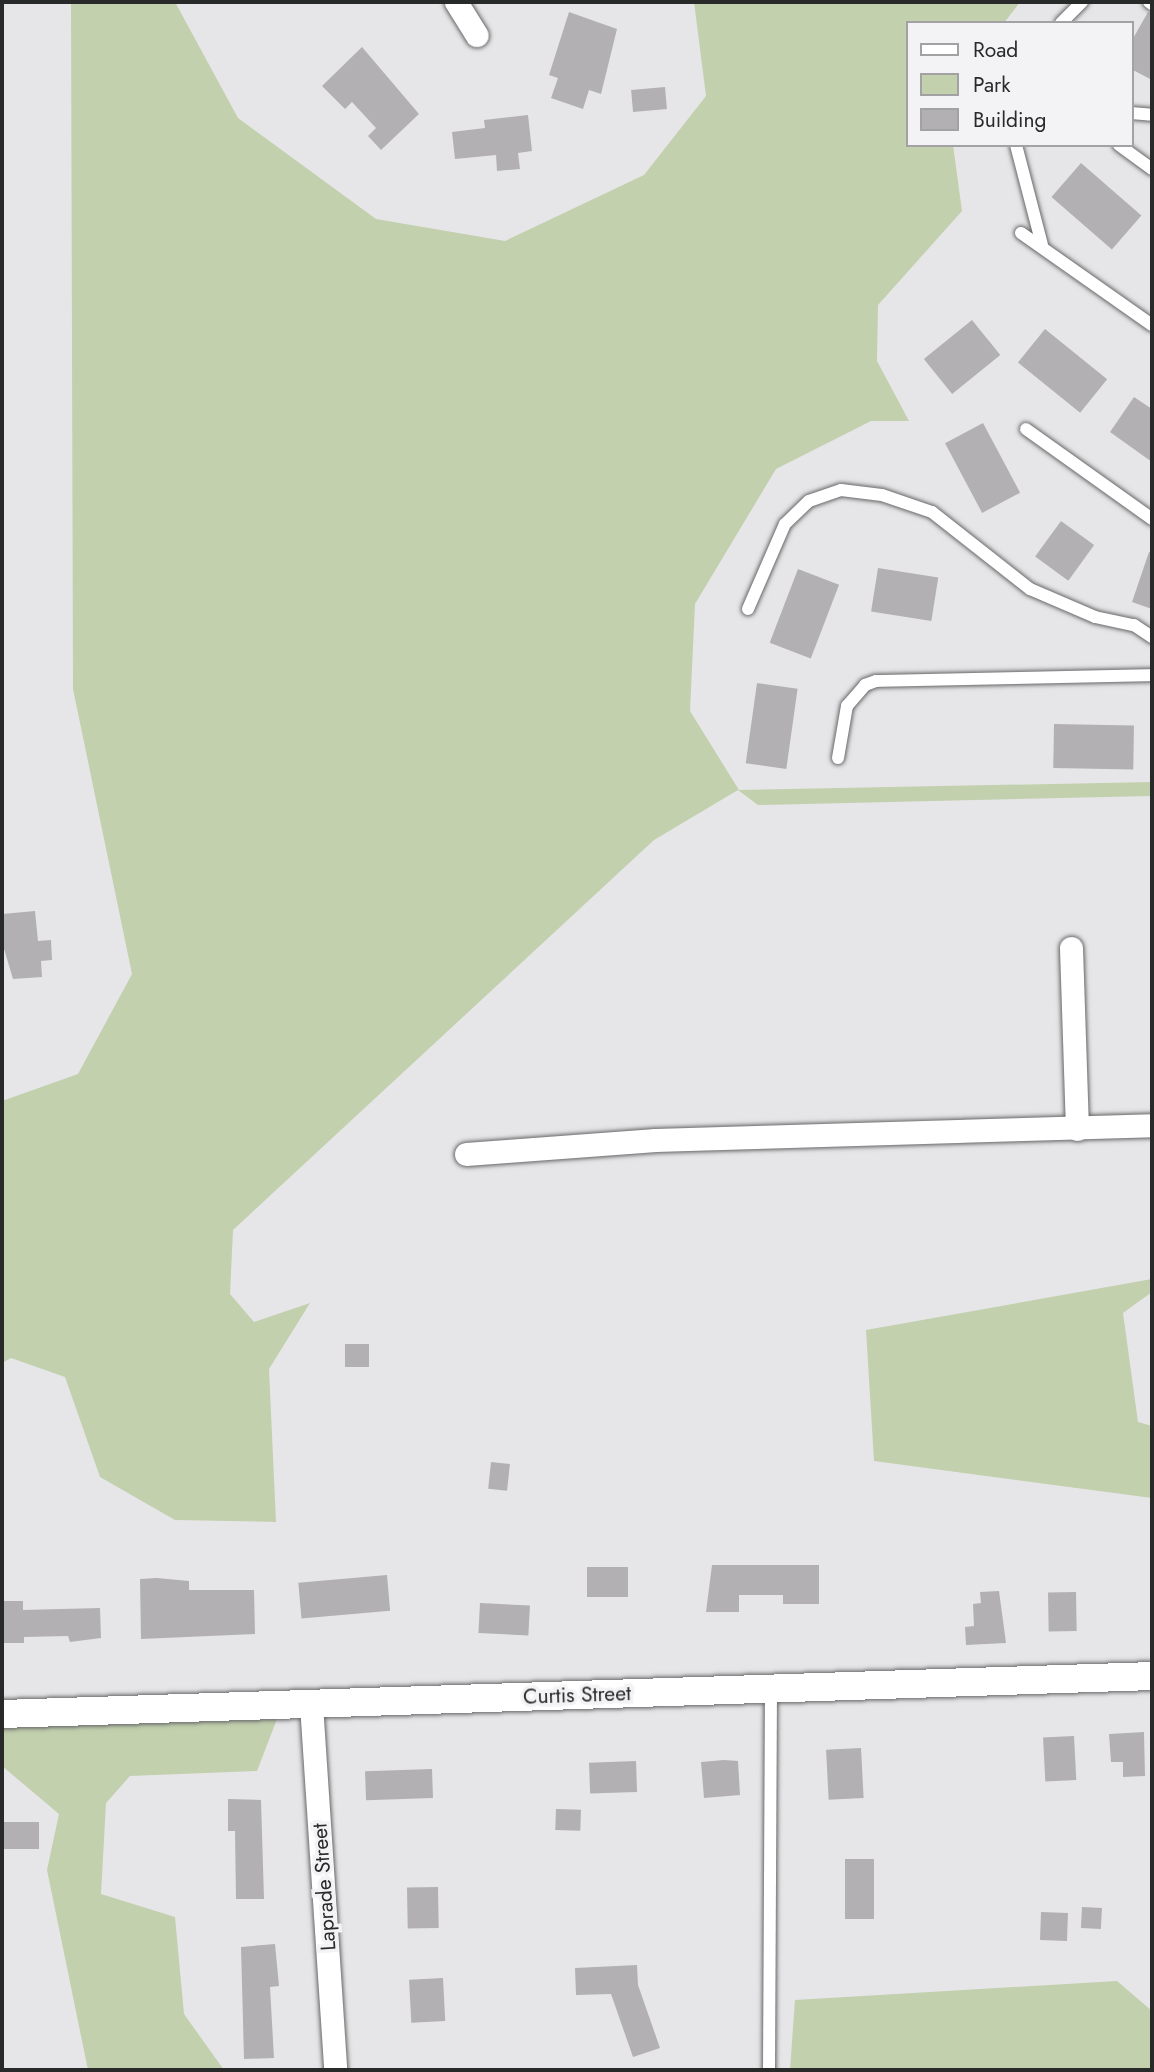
<!DOCTYPE html>
<html>
<head>
<meta charset="utf-8">
<style>
  body { margin:0 }
  #map { position:relative; width:1154px; height:2072px; overflow:hidden; background:#e6e6e8; font-family:Jost,sans-serif }
  div>[style] { position:absolute }
  [style*='--x'] { left:calc(var(--x)*1px); top:calc(var(--y)*1px); width:calc(var(--w)*1px); rotate:calc(var(--a)*1deg) }
  .green>* { inset:0; background:#c2d0ad }
  .building>* { inset:0; background:#b2b0b2; transform-origin:0 0 }
  .roads { filter:drop-shadow(0 0 2px #68686a) drop-shadow(0 0 2px #68686a) }
  .service>* { height:12px; margin:-6px; padding:0 6px; transform-origin:6px; border-radius:6px; background:#fff }
  .minor>* { height:23px; margin:-11.5px; padding:0 11.5px; transform-origin:11.5px; border-radius:11.5px; background:#fff }
  .tertiary>* { height:28px; margin:-14px; padding:0 14px; transform-origin:14px; border-radius:14px; background:#fff }
  span { translate:-50% -50%; white-space:nowrap; text-align:center; line-height:1.15; -webkit-text-stroke:7px #f3f3f6; paint-order:stroke }
  .street-label { font-size:21px; color:#282929 }
  .frame { position:absolute; inset:0; border:4px solid #282929; pointer-events:none }
  .legend { position:absolute; left:906px; top:21px; width:228px; height:126px; box-sizing:border-box; background:#f3f3f6; border:2px solid #a2a2a4; margin:0; padding:9px 12px; list-style:none; font-size:21px; color:#282929 }
  .legend li { display:flex; align-items:center; gap:14px; height:35px }
  .legend b { width:35px; border:2px solid #a2a2a4 }
</style>
</head>
<body>
<div id="map">
  <div class="green">
    <div style="clip-path:polygon(71px 2px,175px 2px,238px 118px,376px 219px,505px 241px,644px 175px,706px 96px,694px 2px,1020px 2px,1004px 23px,907px 23px,907px 145px,953px 145px,962px 211px,878px 305px,877px 361px,909px 421px,871px 421px,776px 469px,695px 604px,690px 711px,739px 790px,1152px 782px,1152px 796px,758px 805px,738px 790px,654px 840px,233px 1230px,230px 1294px,254px 1322px,310px 1303px,269px 1369px,276px 1522px,175px 1520px,100px 1477px,65px 1377px,11px 1358px,2px 1363px,2px 1101px,78px 1074px,132px 974px,73px 689px)"></div>
    <div style="clip-path:polygon(1152px 1279px,1152px 1292px,1123px 1313px,1138px 1422px,1152px 1426px,1152px 1498px,874px 1461px,866px 1330px)"></div>
    <div style="clip-path:polygon(277px 1719px,257px 1771px,130px 1776px,106px 1803px,101px 1894px,175px 1917px,184px 2014px,224px 2070px,88px 2070px,47px 1870px,59px 1814px,2px 1766px,2px 1724px)"></div>
    <div style="clip-path:polygon(1117px 1981px,1152px 2011px,1152px 2070px,790px 2070px,795px 2000px)"></div>
  </div>
  <div class="building">
    <div style="clip-path:polygon(569px 12px,617px 29px,601px 94px,589px 90px,583px 109px,551px 98px,558px 78px,549px 75px)"></div>
    <div style="clip-path:polygon(1148px 12px,1152px 13px,1152px 80px,1131px 69px,1131px 42px)"></div>
    <div style="clip-path:polygon(362px 47px,419px 114px,381px 150px,368px 136px,376px 128px,352px 102px,345px 109px,322px 86px)"></div>
    <div style="left:665px;top:87px;width:22px;height:34px;rotate:85deg"></div>
    <div style="clip-path:polygon(528px 115px,532px 151px,518px 153px,520px 169px,497px 171px,496px 155px,455px 159px,452px 132px,485px 128px,484px 120px)"></div>
    <div style="left:1081px;top:163px;width:80px;height:45px;rotate:41deg"></div>
    <div style="left:972px;top:320px;width:45px;height:62px;rotate:51deg"></div>
    <div style="left:1045px;top:329px;width:80px;height:43px;rotate:39deg"></div>
    <div style="clip-path:polygon(1134px 397px,1152px 409px,1152px 462px,1110px 432px)"></div>
    <div style="left:983px;top:423px;width:79px;height:43px;rotate:62deg"></div>
    <div style="left:1061px;top:521px;width:41px;height:44px;rotate:36deg"></div>
    <div style="clip-path:polygon(1149px 552px,1152px 553px,1152px 609px,1132px 602px)"></div>
    <div style="left:878px;top:568px;width:61px;height:44px;rotate:9deg"></div>
    <div style="left:798px;top:569px;width:44px;height:79px;rotate:21deg"></div>
    <div style="left:757px;top:683px;width:41px;height:81px;rotate:8deg"></div>
    <div style="left:1054px;top:724px;width:80px;height:44px;rotate:1deg"></div>
    <div style="clip-path:polygon(35px 911px,38px 941px,51px 940px,52px 960px,41px 961px,42px 977px,13px 979px,2px 942px,2px 914px)"></div>
    <div style="left:345px;top:1344px;width:24px;height:23px"></div>
    <div style="left:491px;top:1462px;width:19px;height:27px;rotate:6deg"></div>
    <div style="clip-path:polygon(712px 1565px,819px 1565px,819px 1604px,783px 1604px,783px 1595px,739px 1595px,739px 1612px,706px 1612px)"></div>
    <div style="left:587px;top:1567px;width:41px;height:30px"></div>
    <div style="left:387px;top:1575px;width:36px;height:89px;rotate:85deg"></div>
    <div style="clip-path:polygon(157px 1578px,189px 1581px,189px 1590px,254px 1590px,255px 1634px,141px 1639px,140px 1579px)"></div>
    <div style="clip-path:polygon(999px 1591px,1006px 1643px,966px 1645px,965px 1627px,974px 1626px,973px 1604px,981px 1603px,980px 1592px)"></div>
    <div style="left:1076px;top:1592px;width:39px;height:28px;rotate:89deg"></div>
    <div style="clip-path:polygon(2px 1601px,23px 1601px,23px 1610px,100px 1608px,101px 1638px,70px 1642px,68px 1636px,24px 1637px,24px 1643px,2px 1643px)"></div>
    <div style="left:480px;top:1603px;width:50px;height:30px;rotate:3deg"></div>
    <div style="clip-path:polygon(1144px 1732px,1145px 1776px,1123px 1777px,1123px 1762px,1111px 1762px,1109px 1734px)"></div>
    <div style="left:1074px;top:1736px;width:44px;height:31px;rotate:87deg"></div>
    <div style="left:861px;top:1748px;width:50px;height:35px;rotate:87deg"></div>
    <div style="clip-path:polygon(724px 1760px,738px 1761px,740px 1795px,704px 1798px,701px 1762px)"></div>
    <div style="left:636px;top:1761px;width:31px;height:47px;rotate:88deg"></div>
    <div style="left:432px;top:1769px;width:29px;height:67px;rotate:88deg"></div>
    <div style="clip-path:polygon(228px 1799px,261px 1800px,264px 1899px,236px 1899px,235px 1831px,228px 1831px)"></div>
    <div style="left:556px;top:1809px;width:25px;height:21px;rotate:2deg"></div>
    <div style="left:39px;top:1822px;width:27px;height:37px;rotate:90deg"></div>
    <div style="left:845px;top:1859px;width:29px;height:60px"></div>
    <div style="left:438px;top:1887px;width:41px;height:31px;rotate:89deg"></div>
    <div style="left:1082px;top:1907px;width:20px;height:21px;rotate:3deg"></div>
    <div style="left:1041px;top:1912px;width:27px;height:28px;rotate:2deg"></div>
    <div style="clip-path:polygon(275px 1944px,279px 1986px,270px 1987px,274px 2058px,244px 2059px,241px 1947px)"></div>
    <div style="clip-path:polygon(637px 1965px,638px 1985px,660px 2048px,633px 2057px,611px 1994px,576px 1995px,575px 1968px)"></div>
    <div style="left:443px;top:1978px;width:43px;height:34px;rotate:87deg"></div>
  </div>
  <div class="roads">
    <div class="service">
      <div style="--x:1149;--y:2;--w:4;--a:34"></div>
      <div style="--x:1061;--y:23;--w:30;--a:-45"></div>
      <div style="--x:1131;--y:113;--w:21;--a:5"></div>
      <div style="--x:1016;--y:145;--w:103;--a:75.4"></div>
      <div style="--x:1119;--y:145;--w:41;--a:36"></div>
      <div style="--x:1021;--y:233;--w:160;--a:35.1"></div>
      <div style="--x:1026;--y:429;--w:155;--a:35.5"></div>
      <div style="--x:748;--y:609;--w:93;--a:-66.5"></div>
      <div style="--x:785;--y:524;--w:33;--a:-44"></div>
      <div style="--x:809;--y:501;--w:34;--a:-19"></div>
      <div style="--x:841;--y:490;--w:41;--a:7"></div>
      <div style="--x:882;--y:495;--w:53;--a:18.8"></div>
      <div style="--x:932;--y:512;--w:125;--a:38.2"></div>
      <div style="--x:1030;--y:589;--w:71;--a:23.3"></div>
      <div style="--x:1095;--y:617;--w:40;--a:12"></div>
      <div style="--x:1134;--y:625;--w:22;--a:34"></div>
      <div style="--x:838;--y:758;--w:53;--a:-80.2"></div>
      <div style="--x:847;--y:706;--w:28;--a:-49"></div>
      <div style="--x:865;--y:685;--w:12;--a:-20"></div>
      <div style="--x:876;--y:681;--w:276;--a:-1.2"></div>
      <div style="--x:769;--y:2070;--w:381;--a:-89.7"></div>
    </div>
    <div class="minor">
      <div style="--x:456;--y:2;--w:39;--a:58"></div>
      <div style="--x:1071;--y:948;--w:181;--a:88.1"></div>
      <div style="--x:466;--y:1154;--w:190;--a:-4.2"></div>
      <div style="--x:655;--y:1140;--w:497;--a:-1.7"></div>
      <div style="--x:311;--y:1704;--w:367;--a:86.2"></div>
    </div>
    <div class="tertiary">
      <div style="--x:2;--y:1714;--w:1151;--a:-1.89"></div>
    </div>
  </div>
  <div class="street-label">
    <span style="left:577px;top:1695px;rotate:-2deg">Curtis Street</span>
    <span style="left:324px;top:1887px;rotate:-94deg">Laprade Street</span>
  </div>
  <div class="frame"></div>
  <ul class="legend">
  <li><b style="height:9px;background:#fff"></b>Road</li>
  <li><b style="height:19px;background:#c2d0ad"></b>Park</li>
  <li><b style="height:19px;background:#b2b0b2"></b>Building</li>
  </ul>
</div>
</body>
</html>
